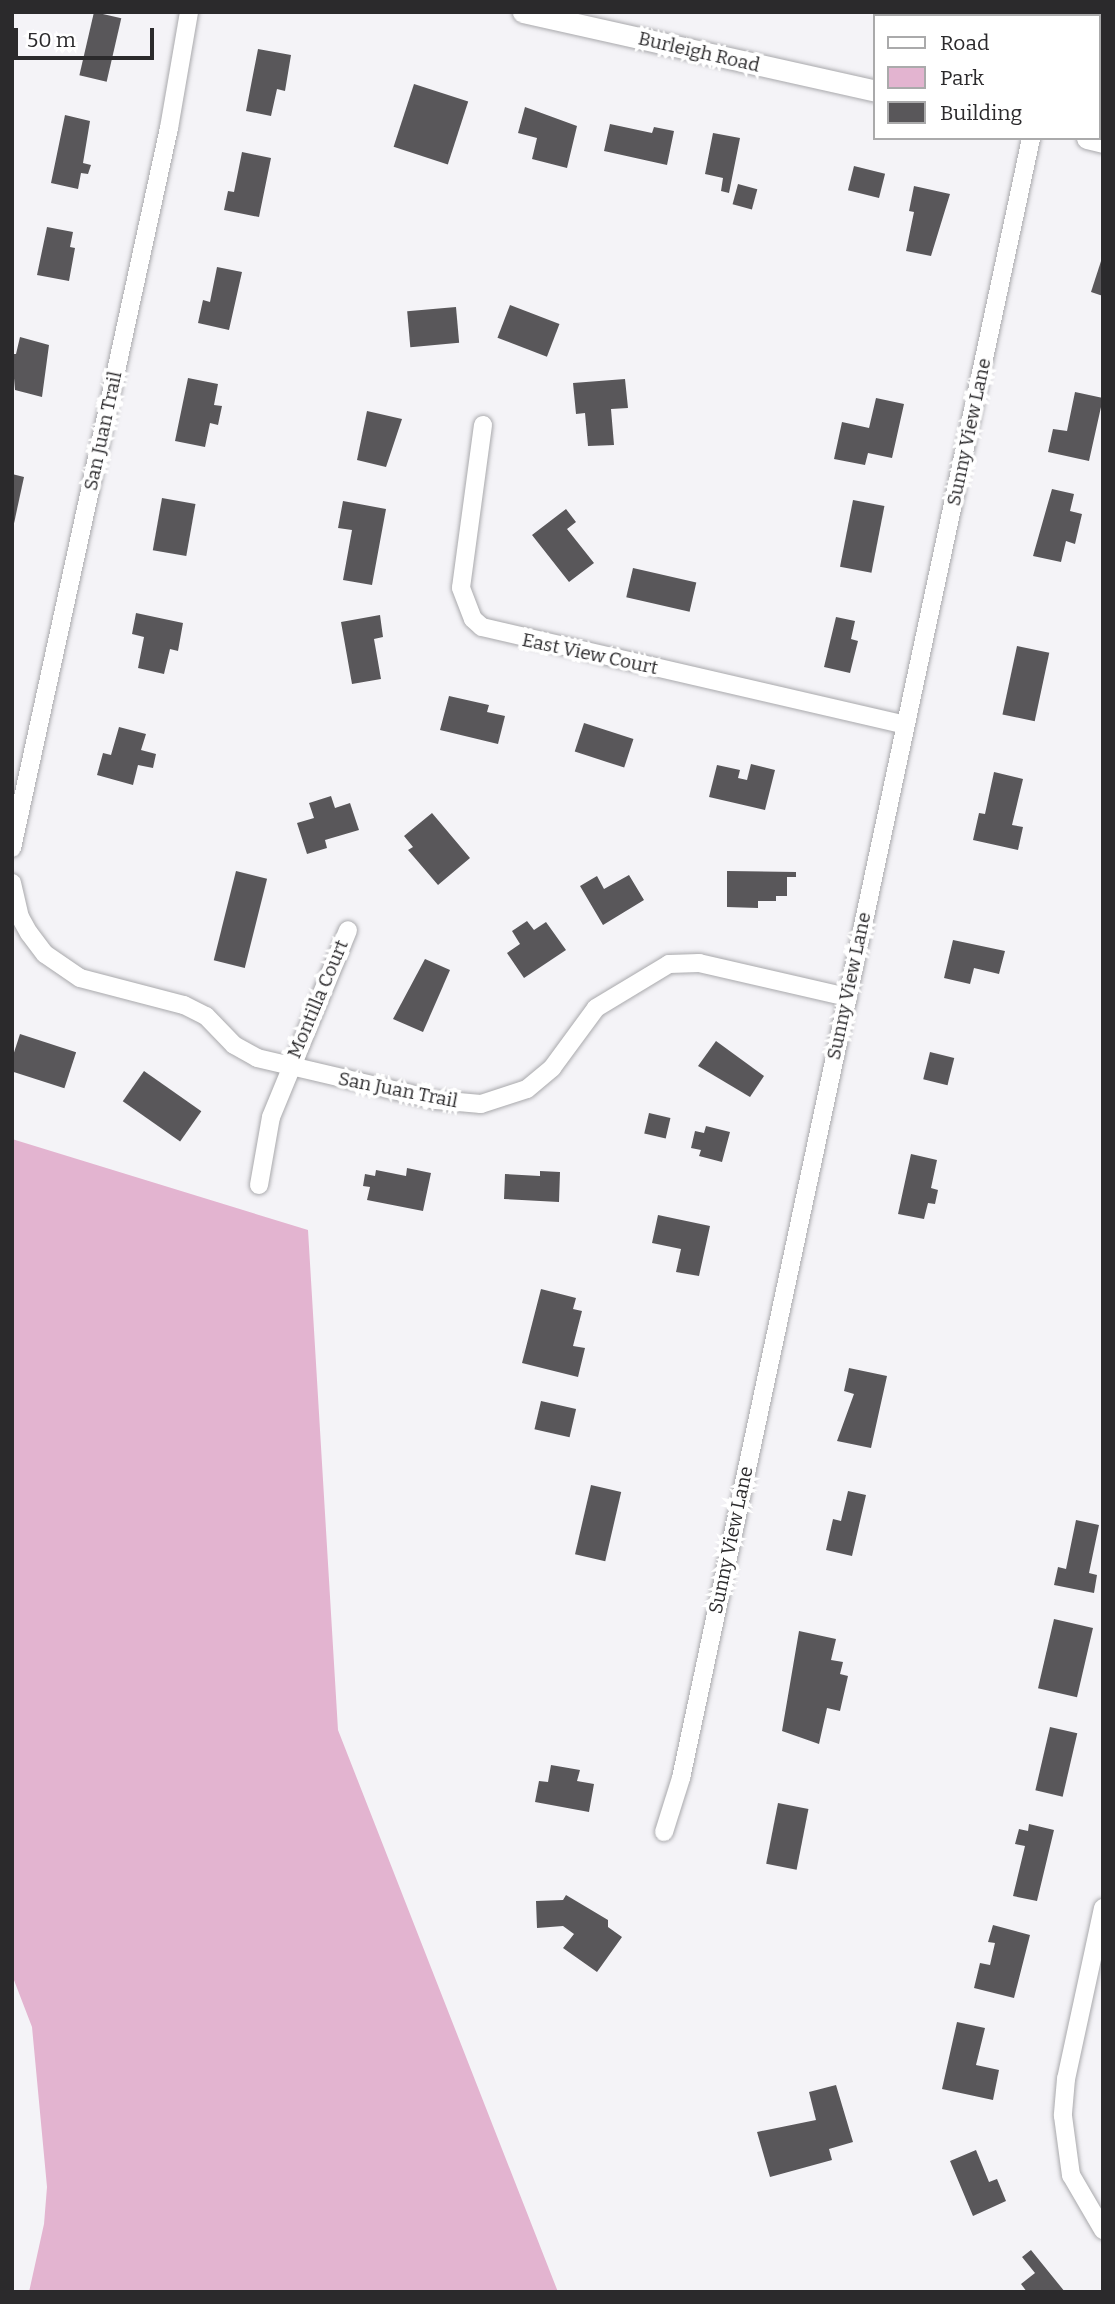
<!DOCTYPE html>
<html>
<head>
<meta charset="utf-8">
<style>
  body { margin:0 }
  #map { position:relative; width:1115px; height:2304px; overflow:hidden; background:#f4f3f7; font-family:Bitter,serif }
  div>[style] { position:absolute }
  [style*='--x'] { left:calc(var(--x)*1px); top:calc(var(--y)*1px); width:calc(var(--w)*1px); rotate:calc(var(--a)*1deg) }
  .green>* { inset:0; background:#e3b4d0 }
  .building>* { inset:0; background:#59575a; transform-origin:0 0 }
  .roads { filter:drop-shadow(0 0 2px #a9a9ac) drop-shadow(0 0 2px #a9a9ac) }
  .minor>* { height:18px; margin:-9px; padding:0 9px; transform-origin:9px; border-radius:9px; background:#fff }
  .tertiary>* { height:21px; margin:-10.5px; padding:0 10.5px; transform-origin:10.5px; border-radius:10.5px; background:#fff }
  span { translate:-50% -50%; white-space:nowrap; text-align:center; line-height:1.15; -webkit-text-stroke:7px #fff; paint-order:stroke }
  .street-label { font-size:19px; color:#2b2a2c }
  .frame { position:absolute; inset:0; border:14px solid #2b2a2c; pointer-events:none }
  .legend { position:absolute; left:873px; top:14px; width:228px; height:126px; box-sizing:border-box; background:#fff; border:2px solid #aaaaab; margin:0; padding:9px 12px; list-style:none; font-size:21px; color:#2b2a2c }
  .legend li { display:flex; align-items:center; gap:14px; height:35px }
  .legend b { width:35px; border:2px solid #aaaaab }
  .scale { position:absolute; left:14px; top:28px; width:140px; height:32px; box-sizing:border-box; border:4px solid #2b2a2c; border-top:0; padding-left:9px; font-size:21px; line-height:24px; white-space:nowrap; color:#2b2a2c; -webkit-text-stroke:5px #fff; paint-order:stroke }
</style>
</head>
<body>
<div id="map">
  <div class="green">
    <div style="clip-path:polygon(12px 1139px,308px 1230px,338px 1730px,558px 2292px,29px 2292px,44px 2224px,47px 2187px,32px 2027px,12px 1975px)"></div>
  </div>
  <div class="building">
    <div style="left:94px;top:12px;width:28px;height:65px;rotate:13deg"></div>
    <div style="clip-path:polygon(915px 12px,940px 12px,939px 16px)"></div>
    <div style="clip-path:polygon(942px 12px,968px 12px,967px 16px)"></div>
    <div style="clip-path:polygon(258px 49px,291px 55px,285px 91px,277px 89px,271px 116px,246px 111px)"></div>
    <div style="left:414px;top:84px;width:57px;height:66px;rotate:18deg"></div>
    <div style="clip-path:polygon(525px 107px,577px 126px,567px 168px,532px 159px,537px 138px,518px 133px)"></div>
    <div style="clip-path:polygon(65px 115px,90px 121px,83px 163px,91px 165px,88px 174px,81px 173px,78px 189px,51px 183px)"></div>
    <div style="clip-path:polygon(610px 124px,652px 133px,654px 127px,674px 131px,667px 165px,604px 151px)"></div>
    <div style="clip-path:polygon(713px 133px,740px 138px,729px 193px,721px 191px,723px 178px,705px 174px)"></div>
    <div style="clip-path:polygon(242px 152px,271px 158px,259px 217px,224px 210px,228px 191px,234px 192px)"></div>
    <div style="left:854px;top:166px;width:32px;height:25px;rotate:14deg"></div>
    <div style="left:738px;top:184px;width:20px;height:21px;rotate:15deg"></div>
    <div style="clip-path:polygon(914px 186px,950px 194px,931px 256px,906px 251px,914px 212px,909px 211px)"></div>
    <div style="clip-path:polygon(47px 227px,73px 232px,70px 247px,75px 248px,69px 281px,37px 275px)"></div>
    <div style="clip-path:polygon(1102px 258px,1103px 258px,1103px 296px,1091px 292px)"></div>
    <div style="clip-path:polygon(217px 267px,242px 272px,229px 330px,198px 323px,203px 300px,210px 302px)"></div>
    <div style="left:510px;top:305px;width:53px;height:35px;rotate:21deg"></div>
    <div style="left:456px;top:307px;width:36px;height:49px;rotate:85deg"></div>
    <div style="clip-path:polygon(20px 337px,49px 345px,42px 397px,15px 390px,12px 354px,16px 354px)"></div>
    <div style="clip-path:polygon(188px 378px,218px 384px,214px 405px,222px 406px,218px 425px,210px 423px,205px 447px,175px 441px)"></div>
    <div style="clip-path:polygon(625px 379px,628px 408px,611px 409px,614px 445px,588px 446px,585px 413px,576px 414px,573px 383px)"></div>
    <div style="clip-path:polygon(1075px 392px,1103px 398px,1089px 461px,1048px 452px,1053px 429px,1067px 431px)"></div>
    <div style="clip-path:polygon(876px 398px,904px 404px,892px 458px,868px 453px,865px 465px,834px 459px,842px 422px,869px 428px)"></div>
    <div style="clip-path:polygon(367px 411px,402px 419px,386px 467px,357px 460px)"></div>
    <div style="clip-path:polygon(12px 474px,24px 477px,13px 528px,12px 528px)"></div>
    <div style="clip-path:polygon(1052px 489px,1074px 494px,1070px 511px,1082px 514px,1075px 544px,1066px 541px,1061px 562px,1033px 556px)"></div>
    <div style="left:162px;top:498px;width:34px;height:53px;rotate:10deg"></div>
    <div style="left:853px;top:500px;width:32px;height:68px;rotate:11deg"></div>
    <div style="clip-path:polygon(343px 501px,386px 509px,372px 585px,343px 580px,352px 530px,338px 528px)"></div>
    <div style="clip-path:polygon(566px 509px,576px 522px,567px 529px,594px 563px,569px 582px,532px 535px)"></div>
    <div style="left:633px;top:568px;width:65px;height:30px;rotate:13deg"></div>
    <div style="clip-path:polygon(136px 613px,183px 623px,178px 651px,170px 649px,164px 674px,138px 668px,144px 637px,132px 634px)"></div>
    <div style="clip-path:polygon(380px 615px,383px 637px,374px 639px,381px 679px,352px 684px,341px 622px)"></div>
    <div style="clip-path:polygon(836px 617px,855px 621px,851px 639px,858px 641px,850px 673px,824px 667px)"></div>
    <div style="left:1017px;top:646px;width:33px;height:70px;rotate:12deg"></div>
    <div style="clip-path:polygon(449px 696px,489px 705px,487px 712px,505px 716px,498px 744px,440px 730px)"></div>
    <div style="left:584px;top:723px;width:52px;height:30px;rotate:18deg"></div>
    <div style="clip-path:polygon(119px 727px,146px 734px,141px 750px,156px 754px,153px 768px,138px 765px,133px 785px,97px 775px,103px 753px,111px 755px)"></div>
    <div style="clip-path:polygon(751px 764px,775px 770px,765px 810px,709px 797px,717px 765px,740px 770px,738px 778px,747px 780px)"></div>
    <div style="clip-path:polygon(994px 772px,1023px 779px,1012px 825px,1023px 827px,1018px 850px,973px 840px,979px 813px,985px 814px)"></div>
    <div style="clip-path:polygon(331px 796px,335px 808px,350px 803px,359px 830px,325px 840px,327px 848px,307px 854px,297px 823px,314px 818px,309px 803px)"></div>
    <div style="clip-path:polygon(432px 813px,470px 858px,438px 885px,408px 850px,413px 847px,404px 836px)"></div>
    <div style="left:236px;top:871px;width:32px;height:92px;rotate:14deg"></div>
    <div style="clip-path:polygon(727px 871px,796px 872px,796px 877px,787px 877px,787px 896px,776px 896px,776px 901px,758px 901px,758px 908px,727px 907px)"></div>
    <div style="clip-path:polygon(629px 875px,644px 900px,603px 925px,580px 886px,597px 876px,604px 889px)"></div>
    <div style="clip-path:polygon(527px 921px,534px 930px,546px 922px,566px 950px,524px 978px,507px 953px,520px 944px,512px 931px)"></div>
    <div style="clip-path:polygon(953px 940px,1005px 951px,999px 974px,974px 968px,970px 984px,944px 978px)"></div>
    <div style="clip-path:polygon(425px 959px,450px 970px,423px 1032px,393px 1019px)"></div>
    <div style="left:20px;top:1034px;width:59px;height:38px;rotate:18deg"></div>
    <div style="clip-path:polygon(716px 1041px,764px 1076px,750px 1097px,698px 1066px)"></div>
    <div style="left:930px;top:1052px;width:25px;height:28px;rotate:14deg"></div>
    <div style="left:144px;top:1071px;width:70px;height:37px;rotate:35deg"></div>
    <div style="left:649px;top:1113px;width:22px;height:21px;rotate:13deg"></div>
    <div style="clip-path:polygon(706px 1126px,730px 1132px,722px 1162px,699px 1156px,701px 1150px,691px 1148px,695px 1131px,704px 1133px)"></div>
    <div style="clip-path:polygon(911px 1154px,937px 1160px,931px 1188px,938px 1190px,935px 1204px,928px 1203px,924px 1219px,898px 1214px)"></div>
    <div style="clip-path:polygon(407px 1168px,431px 1173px,423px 1211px,367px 1200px,370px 1187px,363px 1186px,365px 1174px,375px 1176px,376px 1170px,406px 1176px)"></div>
    <div style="clip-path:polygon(540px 1171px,560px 1172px,559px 1202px,504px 1199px,505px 1174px,540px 1176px)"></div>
    <div style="clip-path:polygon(658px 1215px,710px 1226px,699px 1276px,676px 1272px,681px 1249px,652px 1243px)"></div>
    <div style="clip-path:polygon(541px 1289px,576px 1298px,573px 1309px,582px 1311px,573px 1346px,585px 1348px,578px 1377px,522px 1363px)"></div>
    <div style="clip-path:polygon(849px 1368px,887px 1376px,871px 1448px,837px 1441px,854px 1394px,844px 1391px)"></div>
    <div style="left:541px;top:1401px;width:36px;height:29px;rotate:13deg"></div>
    <div style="left:591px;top:1485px;width:31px;height:71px;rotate:13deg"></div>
    <div style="clip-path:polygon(848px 1491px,866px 1495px,852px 1556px,826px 1550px,833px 1519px,841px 1521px)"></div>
    <div style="clip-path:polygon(1076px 1520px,1099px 1525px,1089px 1573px,1097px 1575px,1094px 1593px,1054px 1585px,1058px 1567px,1066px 1569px)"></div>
    <div style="left:1054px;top:1619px;width:40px;height:71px;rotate:13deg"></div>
    <div style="clip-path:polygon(799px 1631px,836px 1639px,831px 1660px,843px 1662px,840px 1674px,848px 1676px,840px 1711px,827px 1708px,819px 1744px,782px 1731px)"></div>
    <div style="left:1050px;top:1727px;width:28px;height:65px;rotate:13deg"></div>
    <div style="clip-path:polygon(551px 1765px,580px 1770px,577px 1781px,594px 1784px,589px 1812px,535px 1802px,539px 1781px,548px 1782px)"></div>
    <div style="left:778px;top:1803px;width:31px;height:62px;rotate:11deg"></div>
    <div style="clip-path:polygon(1029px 1824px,1054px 1830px,1037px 1901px,1013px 1896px,1025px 1846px,1015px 1844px,1019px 1829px,1028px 1831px)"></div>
    <div style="clip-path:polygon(566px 1895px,608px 1920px,608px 1927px,622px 1937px,597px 1972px,563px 1948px,574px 1934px,563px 1926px,537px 1928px,536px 1901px,563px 1900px)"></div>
    <div style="clip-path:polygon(993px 1925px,1030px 1935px,1014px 1998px,974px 1988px,980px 1963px,990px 1965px,995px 1943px,988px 1942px)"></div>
    <div style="clip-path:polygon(957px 2022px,985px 2028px,976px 2065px,999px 2070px,993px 2100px,942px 2089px)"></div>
    <div style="clip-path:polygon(836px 2085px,853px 2142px,829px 2149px,832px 2160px,770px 2177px,757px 2132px,816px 2120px,809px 2092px)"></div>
    <div style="clip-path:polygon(976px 2150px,989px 2182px,997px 2179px,1006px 2201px,973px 2216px,950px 2161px)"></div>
    <div style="clip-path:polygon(1031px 2250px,1065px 2292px,1027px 2292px,1021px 2284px,1035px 2273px,1022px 2257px)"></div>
  </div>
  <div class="roads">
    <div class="minor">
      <div style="--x:1052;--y:16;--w:4;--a:-90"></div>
      <div style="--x:483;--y:425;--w:164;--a:97.7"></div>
      <div style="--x:461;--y:588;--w:33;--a:69"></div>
      <div style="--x:473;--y:619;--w:12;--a:42"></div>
      <div style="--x:482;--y:627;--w:434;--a:13"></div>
      <div style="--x:12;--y:848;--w:737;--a:-77.7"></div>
      <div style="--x:169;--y:128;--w:118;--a:-80.2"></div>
      <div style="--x:12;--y:883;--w:35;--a:77"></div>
      <div style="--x:20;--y:917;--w:18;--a:61"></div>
      <div style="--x:29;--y:933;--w:26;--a:53"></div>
      <div style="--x:45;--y:954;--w:42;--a:34.4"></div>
      <div style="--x:80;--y:978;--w:107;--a:14.6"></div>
      <div style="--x:184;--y:1005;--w:25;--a:27"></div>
      <div style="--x:206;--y:1016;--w:40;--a:46"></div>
      <div style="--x:234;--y:1045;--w:26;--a:29"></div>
      <div style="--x:257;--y:1058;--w:184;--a:13.2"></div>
      <div style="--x:436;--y:1100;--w:45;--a:5.1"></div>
      <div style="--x:481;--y:1104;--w:48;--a:-18.1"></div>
      <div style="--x:527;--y:1089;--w:33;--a:-40"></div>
      <div style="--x:552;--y:1068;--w:74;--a:-53.7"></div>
      <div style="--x:596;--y:1008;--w:85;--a:-31.1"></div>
      <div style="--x:669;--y:964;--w:30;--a:-2"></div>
      <div style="--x:699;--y:963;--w:153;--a:12.9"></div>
      <div style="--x:259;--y:1185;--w:69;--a:-80"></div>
      <div style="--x:271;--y:1117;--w:202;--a:-67.6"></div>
      <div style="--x:664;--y:1832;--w:57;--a:-72.5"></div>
      <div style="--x:681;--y:1778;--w:1677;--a:-77.95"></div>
      <div style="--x:1103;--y:1908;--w:175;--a:102.2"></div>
      <div style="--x:1066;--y:2079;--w:37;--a:95"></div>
      <div style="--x:1063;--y:2116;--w:60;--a:82.3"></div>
      <div style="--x:1071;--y:2175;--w:64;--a:59.8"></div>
    </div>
    <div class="tertiary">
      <div style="--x:523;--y:12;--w:361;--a:12.6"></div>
      <div style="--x:1087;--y:138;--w:16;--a:14"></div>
    </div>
  </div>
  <div class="street-label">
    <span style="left:699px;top:52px;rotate:13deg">Burleigh Road</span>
    <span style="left:103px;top:431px;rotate:-78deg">San Juan Trail</span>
    <span style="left:969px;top:432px;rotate:-78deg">Sunny View Lane</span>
    <span style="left:590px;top:654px;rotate:12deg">East View Court</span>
    <span style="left:849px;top:986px;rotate:-78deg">Sunny View Lane</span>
    <span style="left:318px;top:999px;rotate:-67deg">Montilla Court</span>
    <span style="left:398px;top:1090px;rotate:11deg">San Juan Trail</span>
    <span style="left:731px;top:1540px;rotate:-78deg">Sunny View Lane</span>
  </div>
  <div class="frame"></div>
  <ul class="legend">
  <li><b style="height:9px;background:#fff"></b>Road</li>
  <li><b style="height:19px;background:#e3b4d0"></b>Park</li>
  <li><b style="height:19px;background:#59575a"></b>Building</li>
  </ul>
  <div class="scale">50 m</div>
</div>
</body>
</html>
